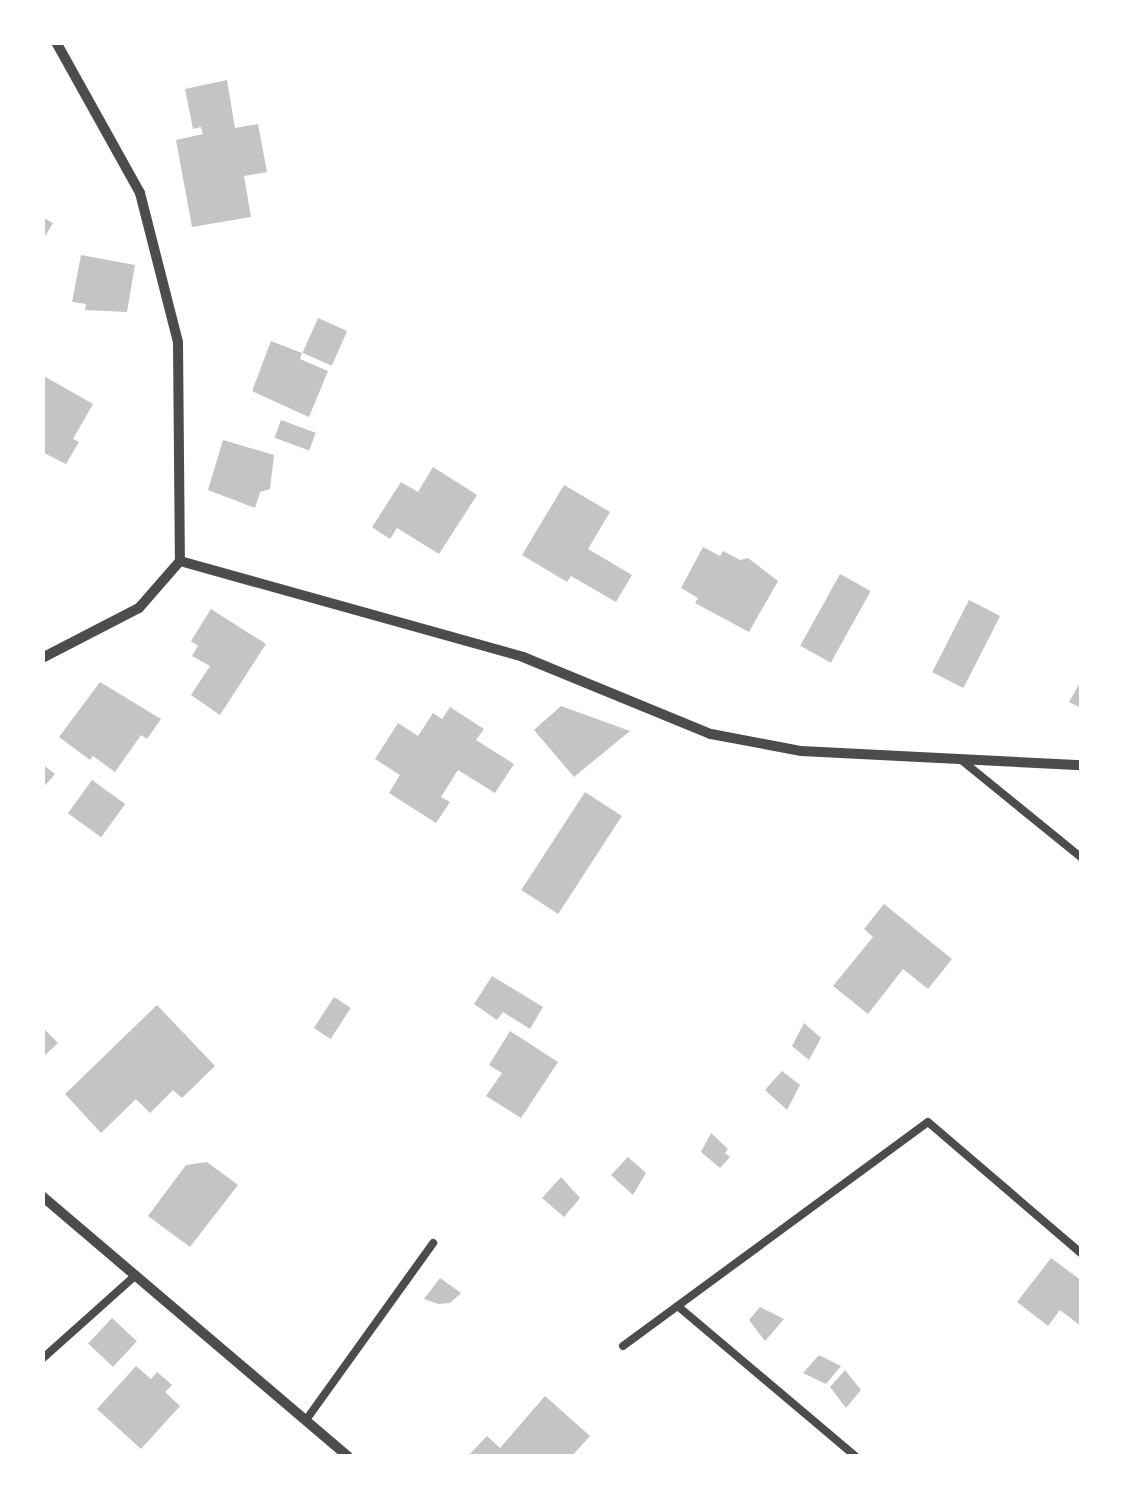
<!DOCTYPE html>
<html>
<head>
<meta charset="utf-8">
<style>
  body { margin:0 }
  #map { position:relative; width:1124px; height:1499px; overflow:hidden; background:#fff; font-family:Ubuntu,sans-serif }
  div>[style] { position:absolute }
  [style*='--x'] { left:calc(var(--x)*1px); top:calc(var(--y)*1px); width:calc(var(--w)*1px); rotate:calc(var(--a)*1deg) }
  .building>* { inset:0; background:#c4c4c4; transform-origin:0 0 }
  .service>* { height:8px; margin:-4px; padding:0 4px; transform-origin:4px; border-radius:4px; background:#4c4c4c }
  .minor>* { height:10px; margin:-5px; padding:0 5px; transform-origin:5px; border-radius:5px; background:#4c4c4c }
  span { translate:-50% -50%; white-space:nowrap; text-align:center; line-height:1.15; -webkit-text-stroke:8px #fff; paint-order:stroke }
  .frame { position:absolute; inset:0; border:45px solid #fff; pointer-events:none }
</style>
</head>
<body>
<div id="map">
  <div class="building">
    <div style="clip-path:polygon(227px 80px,235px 128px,258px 124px,267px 172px,244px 176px,251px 217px,192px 227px,176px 140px,203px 134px,201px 127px,193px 129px,185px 89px)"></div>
    <div style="clip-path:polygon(42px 217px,53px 223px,42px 241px)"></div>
    <div style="clip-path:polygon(81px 255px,135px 265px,127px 312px,85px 310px,86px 304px,72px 302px)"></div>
    <div style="left:318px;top:318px;width:32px;height:38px;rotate:24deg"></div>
    <div style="clip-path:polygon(271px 341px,302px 353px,300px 359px,328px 371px,309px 417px,252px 391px)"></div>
    <div style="clip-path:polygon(42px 375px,93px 404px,73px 439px,79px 442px,66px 464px,42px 452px)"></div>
    <div style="left:281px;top:420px;width:37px;height:19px;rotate:20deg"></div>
    <div style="clip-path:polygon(223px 440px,274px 455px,270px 489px,260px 492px,255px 508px,208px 490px)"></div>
    <div style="clip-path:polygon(433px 467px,477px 495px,439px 554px,397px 528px,390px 539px,372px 527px,401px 482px,418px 492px)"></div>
    <div style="clip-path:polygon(564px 485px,610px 512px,588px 549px,632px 575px,616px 602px,571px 576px,567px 582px,522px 555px)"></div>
    <div style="clip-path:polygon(703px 547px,720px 556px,723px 551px,740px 560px,748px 558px,778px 581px,749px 632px,695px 603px,698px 598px,681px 588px)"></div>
    <div style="left:840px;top:574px;width:35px;height:82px;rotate:29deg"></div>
    <div style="left:969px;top:600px;width:35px;height:81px;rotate:27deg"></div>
    <div style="clip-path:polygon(211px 609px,266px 644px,220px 715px,191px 695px,210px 666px,192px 656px,198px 646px,191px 641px)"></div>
    <div style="clip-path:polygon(1082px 679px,1082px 708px,1069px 702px)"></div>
    <div style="clip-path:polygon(100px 682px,161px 719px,147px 739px,141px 735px,115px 772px,93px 756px,90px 760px,59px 737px)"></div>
    <div style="clip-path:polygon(561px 706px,630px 731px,574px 777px,534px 730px)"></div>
    <div style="clip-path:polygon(450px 707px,484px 729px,476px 740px,514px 764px,495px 793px,458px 770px,441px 797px,450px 802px,436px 823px,389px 793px,400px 775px,375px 759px,398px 723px,418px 736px,433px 713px,442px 719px)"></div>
    <div style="clip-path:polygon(42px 764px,55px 774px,42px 789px)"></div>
    <div style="left:92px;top:780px;width:41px;height:41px;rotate:36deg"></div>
    <div style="left:585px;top:792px;width:44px;height:117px;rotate:33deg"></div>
    <div style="clip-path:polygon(884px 904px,952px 959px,928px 989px,903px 969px,868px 1014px,833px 986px,873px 937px,864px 929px)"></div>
    <div style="clip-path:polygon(492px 976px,543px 1007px,530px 1029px,503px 1012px,497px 1020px,474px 1004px)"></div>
    <div style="left:334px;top:997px;width:20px;height:37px;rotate:33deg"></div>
    <div style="clip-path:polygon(157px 1005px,215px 1066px,182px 1098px,173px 1090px,150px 1113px,136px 1099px,101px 1133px,65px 1094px)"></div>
    <div style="clip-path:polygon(804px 1023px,821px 1038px,809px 1060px,792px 1046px)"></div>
    <div style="clip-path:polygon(42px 1027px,58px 1043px,42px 1058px)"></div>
    <div style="clip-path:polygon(510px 1031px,558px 1062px,521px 1118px,486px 1096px,502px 1073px,489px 1065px)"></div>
    <div style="clip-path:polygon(782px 1071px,800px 1085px,787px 1110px,765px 1090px)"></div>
    <div style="clip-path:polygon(711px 1133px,728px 1149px,725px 1153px,730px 1157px,720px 1168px,701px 1152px)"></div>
    <div style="clip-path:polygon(628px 1157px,646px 1173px,633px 1195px,611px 1175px)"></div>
    <div style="clip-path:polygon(207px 1162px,238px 1185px,190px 1247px,148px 1216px,186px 1165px)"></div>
    <div style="clip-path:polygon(561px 1177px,580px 1198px,564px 1217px,542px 1198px)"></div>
    <div style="clip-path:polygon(1051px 1258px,1082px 1281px,1082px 1327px,1060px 1310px,1048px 1326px,1017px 1302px)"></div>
    <div style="clip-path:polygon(440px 1278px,461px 1293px,450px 1303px,438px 1304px,424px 1299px)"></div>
    <div style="clip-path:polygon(760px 1307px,784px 1319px,765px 1341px,749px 1320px)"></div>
    <div style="left:112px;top:1318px;width:34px;height:35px;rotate:43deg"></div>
    <div style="clip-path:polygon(819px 1355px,841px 1366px,826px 1384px,803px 1373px)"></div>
    <div style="clip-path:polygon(136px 1366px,151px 1379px,157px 1372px,172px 1385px,165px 1392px,180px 1406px,141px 1449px,97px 1409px)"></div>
    <div style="clip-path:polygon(845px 1370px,861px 1390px,846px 1408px,830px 1387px)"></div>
    <div style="clip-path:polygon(545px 1396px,590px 1436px,572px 1456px,468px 1456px,487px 1436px,500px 1448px)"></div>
  </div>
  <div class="service">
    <div style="--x:960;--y:759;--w:157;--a:39.1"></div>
    <div style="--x:680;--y:1308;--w:229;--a:40.2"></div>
    <div style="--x:623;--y:1346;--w:378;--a:-36.3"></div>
    <div style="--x:928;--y:1122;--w:203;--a:40.6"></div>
    <div style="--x:42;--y:1359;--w:126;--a:-41.8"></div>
    <div style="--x:306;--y:1420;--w:218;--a:-54.3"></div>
  </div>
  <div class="minor">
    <div style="--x:56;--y:42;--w:173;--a:60.9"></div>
    <div style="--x:140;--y:193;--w:154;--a:75.7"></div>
    <div style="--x:178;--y:342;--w:219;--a:89.5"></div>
    <div style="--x:180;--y:561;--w:356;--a:15.6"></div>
    <div style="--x:523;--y:657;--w:203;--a:22.3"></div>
    <div style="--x:711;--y:734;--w:92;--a:10.7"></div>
    <div style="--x:801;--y:751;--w:281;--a:2.9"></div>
    <div style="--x:42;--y:658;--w:109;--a:-27.3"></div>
    <div style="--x:139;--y:608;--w:62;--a:-48.9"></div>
    <div style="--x:42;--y:1196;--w:402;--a:40.4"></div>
  </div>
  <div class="frame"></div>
</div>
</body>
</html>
